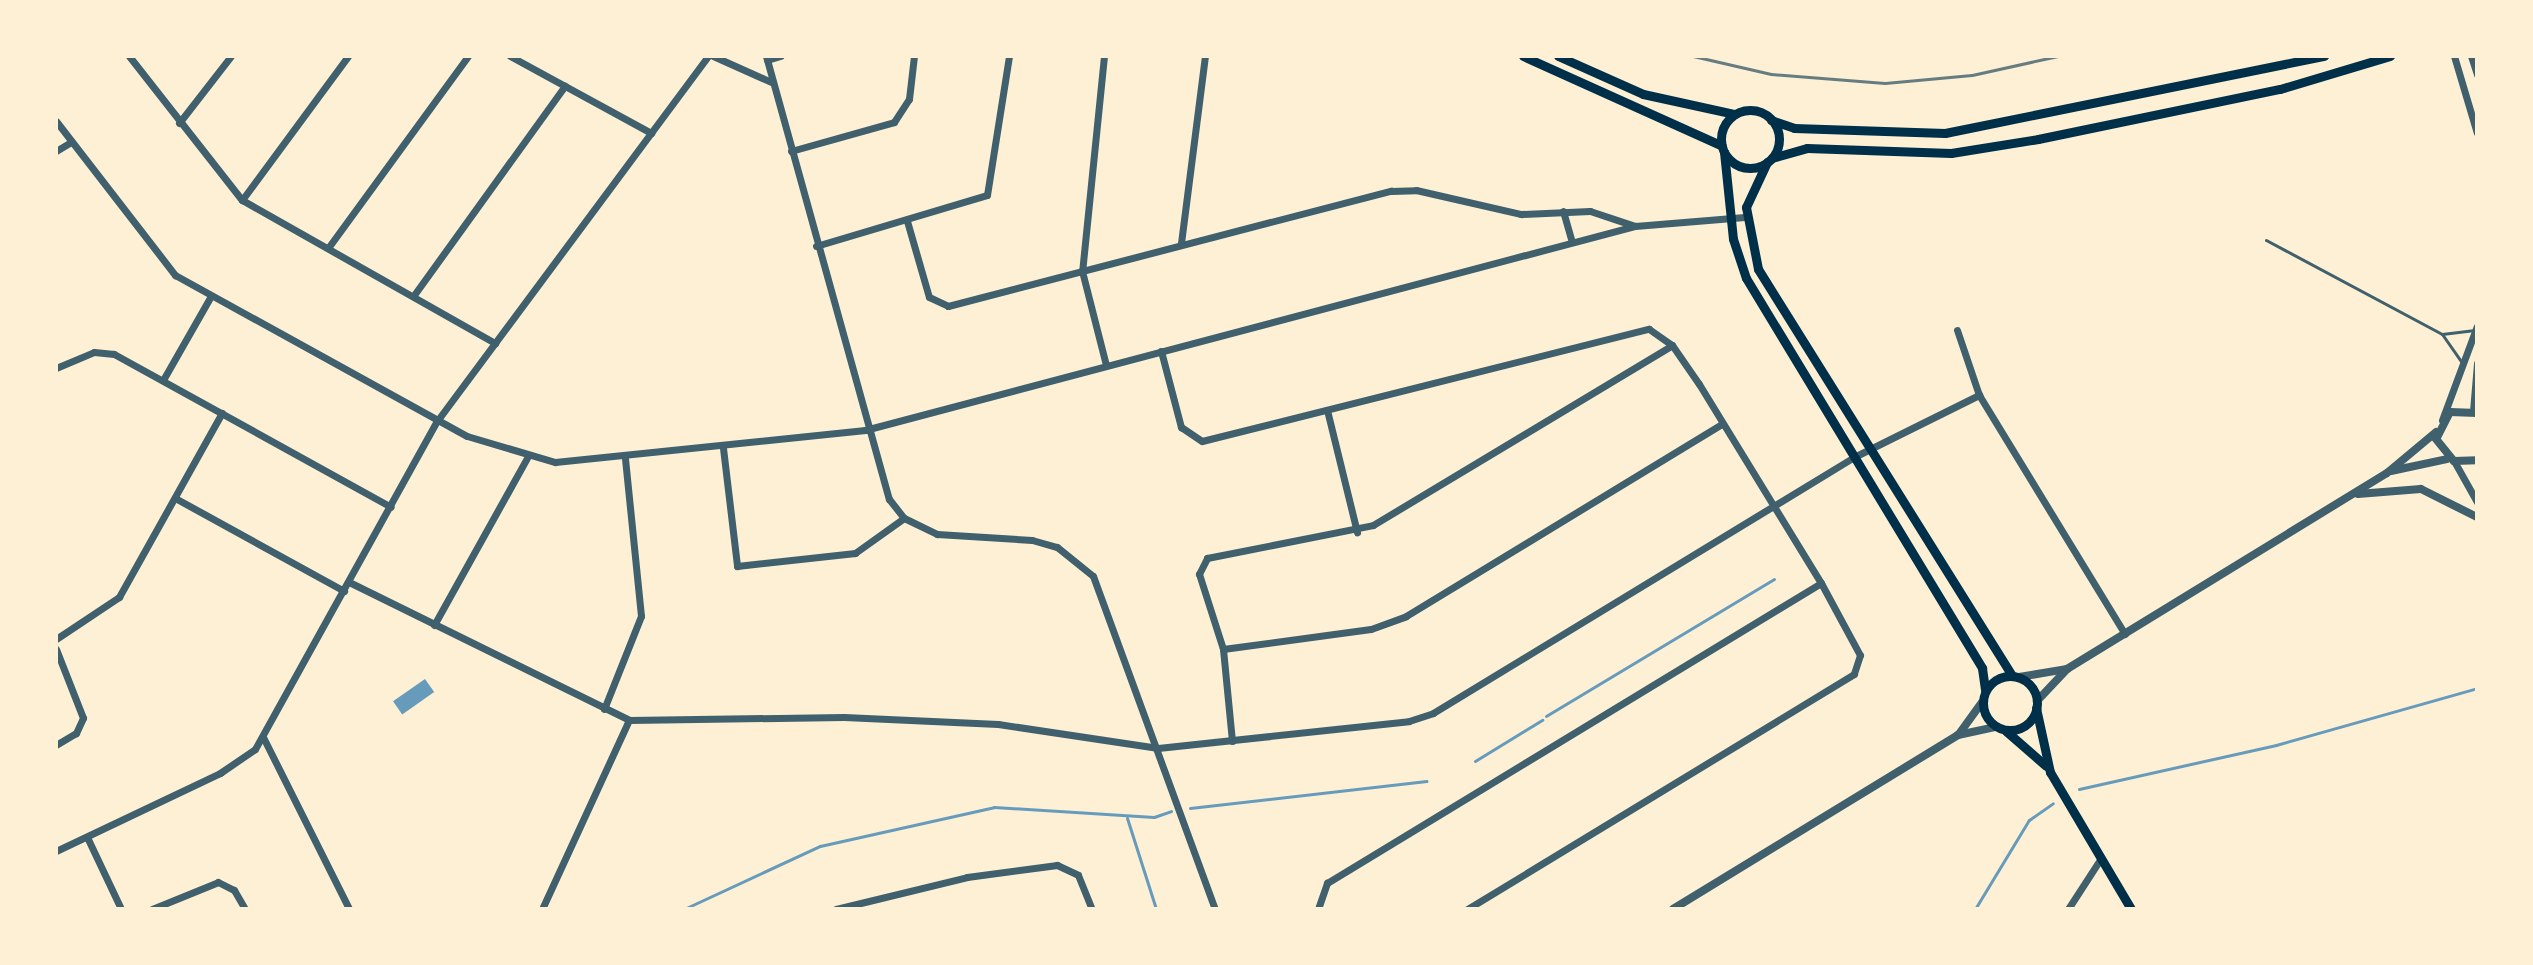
<!DOCTYPE html>
<html>
<head>
<meta charset="utf-8">
<style>
  body { margin:0 }
  #map { position:relative; width:2533px; height:965px; overflow:hidden; background:#fdf0d5; font-family:Spectral,serif }
  div>[style] { position:absolute }
  [style*='--x'] { left:calc(var(--x)*1px); top:calc(var(--y)*1px); width:calc(var(--w)*1px); rotate:calc(var(--a)*1deg) }
  .water>* { inset:0; background:#669bbc; transform-origin:0 0 }
  .stream>* { height:3px; margin:-1.5px; padding:0 1.5px; transform-origin:1.5px; border-radius:1.5px; background:#669bbc }
  .service>* { height:3px; margin:-1.5px; padding:0 1.5px; transform-origin:1.5px; border-radius:1.5px; background:#3f606c }
  .minor>* { height:7px; margin:-3.5px; padding:0 3.5px; transform-origin:3.5px; border-radius:3.5px; background:#3f606c }
  .tertiary>* { height:8px; margin:-4px; padding:0 4px; transform-origin:4px; border-radius:4px; background:#3f606c }
  .secondary>* { height:9px; margin:-4.5px; padding:0 4.5px; transform-origin:4.5px; border-radius:4.5px; background:#003049 }
  .secondary>.ring { margin:-4.5px; padding:0; box-sizing:content-box; background:none; border:9px solid #003049; border-radius:50% }
  .rail>* { height:3px; margin:-1.5px; padding:0 1.5px; transform-origin:1.5px; border-radius:1.5px; background:#657d81 }
  span { translate:-50% -50%; white-space:nowrap; text-align:center; line-height:1.15; -webkit-text-stroke:7px #fdf0d5; paint-order:stroke }
  .frame { position:absolute; inset:0; border:58px solid #fdf0d5; pointer-events:none }
</style>
</head>
<body>
<div id="map">
  <div class="water">
    <div style="left:425px;top:679px;width:16px;height:39px;rotate:55deg"></div>
  </div>
  <div class="stream">
    <div style="--x:1546;--y:716;--w:266;--a:-31"></div>
    <div style="--x:1475;--y:761;--w:79;--a:-31.5"></div>
    <div style="--x:2079;--y:789;--w:202;--a:-12.6"></div>
    <div style="--x:2276;--y:745;--w:209;--a:-15.8"></div>
    <div style="--x:1190;--y:808;--w:238;--a:-6.5"></div>
    <div style="--x:1127;--y:818;--w:96;--a:72.3"></div>
    <div style="--x:684;--y:909;--w:150;--a:-24.9"></div>
    <div style="--x:820;--y:846;--w:178;--a:-12.6"></div>
    <div style="--x:994;--y:807;--w:160;--a:3.6"></div>
    <div style="--x:1154;--y:817;--w:18;--a:-19"></div>
    <div style="--x:1975;--y:909;--w:104;--a:-58.8"></div>
    <div style="--x:2029;--y:820;--w:29;--a:-35"></div>
  </div>
  <div class="service">
    <div style="--x:2266;--y:240;--w:200;--a:28.1"></div>
    <div style="--x:2442;--y:334;--w:33;--a:55"></div>
    <div style="--x:2442;--y:334;--w:31;--a:-7"></div>
  </div>
  <div class="minor">
    <div style="--x:129;--y:56;--w:183;--a:51.9"></div>
    <div style="--x:242;--y:200;--w:291;--a:29.5"></div>
    <div style="--x:510;--y:56;--w:161;--a:28.6"></div>
    <div style="--x:713;--y:56;--w:64;--a:24.1"></div>
    <div style="--x:766;--y:56;--w:460;--a:74.5"></div>
    <div style="--x:889;--y:499;--w:24;--a:52"></div>
    <div style="--x:904;--y:518;--w:37;--a:26"></div>
    <div style="--x:937;--y:534;--w:95;--a:3.6"></div>
    <div style="--x:1032;--y:540;--w:26;--a:16"></div>
    <div style="--x:1057;--y:547;--w:46;--a:38.9"></div>
    <div style="--x:1093;--y:576;--w:355;--a:69.9"></div>
    <div style="--x:1104;--y:56;--w:216;--a:95.8"></div>
    <div style="--x:1082;--y:271;--w:97;--a:75.7"></div>
    <div style="--x:2454;--y:56;--w:80;--a:73.4"></div>
    <div style="--x:2471;--y:56;--w:20;--a:72"></div>
    <div style="--x:767;--y:60;--w:14;--a:-17"></div>
    <div style="--x:56;--y:121;--w:195;--a:52.3"></div>
    <div style="--x:175;--y:275;--w:333;--a:28.9"></div>
    <div style="--x:467;--y:436;--w:92;--a:16.5"></div>
    <div style="--x:555;--y:462;--w:312;--a:-5.9"></div>
    <div style="--x:865;--y:430;--w:797;--a:-14.84"></div>
    <div style="--x:1635;--y:226;--w:110;--a:-4.7"></div>
    <div style="--x:179;--y:123;--w:85;--a:-52.2"></div>
    <div style="--x:56;--y:151;--w:17;--a:-31"></div>
    <div style="--x:791;--y:151;--w:107;--a:-15.7"></div>
    <div style="--x:894;--y:122;--w:27;--a:-57"></div>
    <div style="--x:909;--y:99;--w:43;--a:-83.4"></div>
    <div style="--x:242;--y:200;--w:179;--a:-53.6"></div>
    <div style="--x:1563;--y:211;--w:32;--a:74"></div>
    <div style="--x:907;--y:221;--w:79;--a:73.9"></div>
    <div style="--x:929;--y:297;--w:21;--a:25"></div>
    <div style="--x:948;--y:306;--w:458;--a:-14.6"></div>
    <div style="--x:1391;--y:191;--w:25;--a:-2"></div>
    <div style="--x:1416;--y:190;--w:108;--a:12.9"></div>
    <div style="--x:1521;--y:214;--w:69;--a:-2.5"></div>
    <div style="--x:1590;--y:211;--w:47;--a:18.4"></div>
    <div style="--x:1181;--y:243;--w:189;--a:-82.7"></div>
    <div style="--x:816;--y:246;--w:178;--a:-16.6"></div>
    <div style="--x:987;--y:195;--w:141;--a:-81"></div>
    <div style="--x:328;--y:248;--w:238;--a:-53.9"></div>
    <div style="--x:414;--y:295;--w:258;--a:-54.2"></div>
    <div style="--x:1957;--y:330;--w:69;--a:71.3"></div>
    <div style="--x:1979;--y:395;--w:280;--a:58.6"></div>
    <div style="--x:1161;--y:351;--w:79;--a:75.3"></div>
    <div style="--x:1181;--y:427;--w:25;--a:34"></div>
    <div style="--x:1202;--y:441;--w:461;--a:-14.1"></div>
    <div style="--x:1649;--y:329;--w:28;--a:35"></div>
    <div style="--x:1672;--y:345;--w:47;--a:55.3"></div>
    <div style="--x:1699;--y:384;--w:233;--a:58.5"></div>
    <div style="--x:1821;--y:583;--w:82;--a:61.6"></div>
    <div style="--x:1860;--y:655;--w:20;--a:108"></div>
    <div style="--x:1854;--y:674;--w:453;--a:148.7"></div>
    <div style="--x:56;--y:368;--w:41;--a:-22.8"></div>
    <div style="--x:94;--y:352;--w:20;--a:6"></div>
    <div style="--x:114;--y:354;--w:316;--a:28.9"></div>
    <div style="--x:163;--y:380;--w:97;--a:-60.3"></div>
    <div style="--x:1327;--y:410;--w:126;--a:76.2"></div>
    <div style="--x:2473;--y:411;--w:48;--a:-85.2"></div>
    <div style="--x:2442;--y:420;--w:100;--a:-69.6"></div>
    <div style="--x:723;--y:448;--w:119;--a:83.2"></div>
    <div style="--x:737;--y:566;--w:119;--a:-6.3"></div>
    <div style="--x:855;--y:553;--w:60;--a:-35.5"></div>
    <div style="--x:2454;--y:461;--w:47;--a:60.7"></div>
    <div style="--x:175;--y:498;--w:193;--a:28.8"></div>
    <div style="--x:349;--y:582;--w:312;--a:26.2"></div>
    <div style="--x:629;--y:720;--w:215;--a:-0.8"></div>
    <div style="--x:844;--y:717;--w:154;--a:2.6"></div>
    <div style="--x:998;--y:724;--w:162;--a:8.5"></div>
    <div style="--x:1158;--y:748;--w:252;--a:-6.1"></div>
    <div style="--x:1409;--y:721;--w:25;--a:-18"></div>
    <div style="--x:1433;--y:713;--w:493;--a:-31.3"></div>
    <div style="--x:1854;--y:457;--w:140;--a:-26.4"></div>
    <div style="--x:434;--y:625;--w:191;--a:-60.9"></div>
    <div style="--x:56;--y:639;--w:76;--a:-33.7"></div>
    <div style="--x:119;--y:597;--w:211;--a:-60.8"></div>
    <div style="--x:56;--y:649;--w:74;--a:68.6"></div>
    <div style="--x:83;--y:718;--w:17;--a:115"></div>
    <div style="--x:76;--y:733;--w:23;--a:149"></div>
    <div style="--x:1223;--y:649;--w:149;--a:-7.7"></div>
    <div style="--x:1371;--y:629;--w:37;--a:-20"></div>
    <div style="--x:1406;--y:616;--w:370;--a:-31.3"></div>
    <div style="--x:604;--y:709;--w:100;--a:-68.3"></div>
    <div style="--x:641;--y:616;--w:158;--a:-95.8"></div>
    <div style="--x:263;--y:737;--w:192;--a:63.4"></div>
    <div style="--x:1232;--y:741;--w:92;--a:-95.6"></div>
    <div style="--x:1223;--y:649;--w:79;--a:-107.7"></div>
    <div style="--x:1199;--y:574;--w:18;--a:-63"></div>
    <div style="--x:1207;--y:558;--w:169;--a:-11.2"></div>
    <div style="--x:1373;--y:525;--w:349;--a:-31"></div>
    <div style="--x:87;--y:837;--w:80;--a:64.7"></div>
    <div style="--x:56;--y:851;--w:182;--a:-25.4"></div>
    <div style="--x:220;--y:773;--w:42;--a:-34.4"></div>
    <div style="--x:255;--y:749;--w:375;--a:-61"></div>
    <div style="--x:437;--y:421;--w:455;--a:-53.4"></div>
    <div style="--x:152;--y:909;--w:71;--a:-22.2"></div>
    <div style="--x:218;--y:882;--w:18;--a:27"></div>
    <div style="--x:234;--y:890;--w:22;--a:60"></div>
    <div style="--x:542;--y:909;--w:208;--a:-65.3"></div>
    <div style="--x:836;--y:909;--w:135;--a:-13.7"></div>
    <div style="--x:967;--y:877;--w:91;--a:-7.6"></div>
    <div style="--x:1057;--y:865;--w:23;--a:25"></div>
    <div style="--x:1078;--y:875;--w:37;--a:68"></div>
    <div style="--x:1318;--y:909;--w:28;--a:-71"></div>
    <div style="--x:1327;--y:883;--w:578;--a:-31.27"></div>
    <div style="--x:2068;--y:909;--w:61;--a:-57.1"></div>
  </div>
  <div class="tertiary">
    <div style="--x:2477;--y:413;--w:27;--a:-178"></div>
    <div style="--x:2450;--y:412;--w:30;--a:117"></div>
    <div style="--x:2436;--y:439;--w:28;--a:51"></div>
    <div style="--x:2454;--y:461;--w:23;--a:-2"></div>
    <div style="--x:2391;--y:471;--w:57;--a:-12.1"></div>
    <div style="--x:2358;--y:494;--w:63;--a:-4.5"></div>
    <div style="--x:2421;--y:489;--w:63;--a:26.6"></div>
    <div style="--x:2019;--y:677;--w:49;--a:-9.5"></div>
    <div style="--x:2067;--y:669;--w:375;--a:-31.5"></div>
    <div style="--x:2387;--y:473;--w:64;--a:-39.9"></div>
    <div style="--x:2037;--y:701;--w:44;--a:-46.8"></div>
    <div style="--x:1959;--y:734;--w:39;--a:-54"></div>
    <div style="--x:1673;--y:909;--w:334;--a:-31.4"></div>
    <div style="--x:1958;--y:735;--w:40;--a:-12"></div>
  </div>
  <div class="secondary">
    <div style="--x:1523;--y:56;--w:218;--a:24.3"></div>
    <div style="--x:1558;--y:56;--w:93;--a:24.1"></div>
    <div style="--x:1643;--y:94;--w:94;--a:12.3"></div>
    <div class="ring" style="left:1721px;top:110px;width:49px;height:49px"></div>
    <div style="--x:1771;--y:120;--w:24;--a:19"></div>
    <div style="--x:1794;--y:128;--w:151;--a:1.9"></div>
    <div style="--x:1945;--y:133;--w:387;--a:-11.5"></div>
    <div style="--x:1724;--y:152;--w:87;--a:84.1"></div>
    <div style="--x:1733;--y:239;--w:41;--a:71.6"></div>
    <div style="--x:1746;--y:278;--w:456;--a:58.8"></div>
    <div style="--x:1982;--y:668;--w:22;--a:82"></div>
    <div style="--x:1772;--y:158;--w:36;--a:-16"></div>
    <div style="--x:1807;--y:148;--w:144;--a:2"></div>
    <div style="--x:1951;--y:153;--w:88;--a:-9.1"></div>
    <div style="--x:2038;--y:139;--w:247;--a:-11.7"></div>
    <div style="--x:2280;--y:89;--w:115;--a:-16.7"></div>
    <div style="--x:1767;--y:162;--w:50;--a:115"></div>
    <div style="--x:1746;--y:207;--w:63;--a:79"></div>
    <div style="--x:1758;--y:269;--w:480;--a:58"></div>
    <div class="ring" style="left:1983px;top:676px;width:45px;height:45px"></div>
    <div style="--x:2036;--y:708;--w:66;--a:77.7"></div>
    <div style="--x:2050;--y:772;--w:159;--a:59.4"></div>
    <div style="--x:2006;--y:731;--w:53;--a:41.2"></div>
  </div>
  <div class="rail">
    <div style="--x:1693;--y:56;--w:80;--a:13"></div>
    <div style="--x:1771;--y:74;--w:114;--a:4.5"></div>
    <div style="--x:1885;--y:83;--w:87;--a:-5.3"></div>
    <div style="--x:1972;--y:75;--w:88;--a:-12.5"></div>
  </div>
  <div class="frame"></div>
</div>
</body>
</html>
